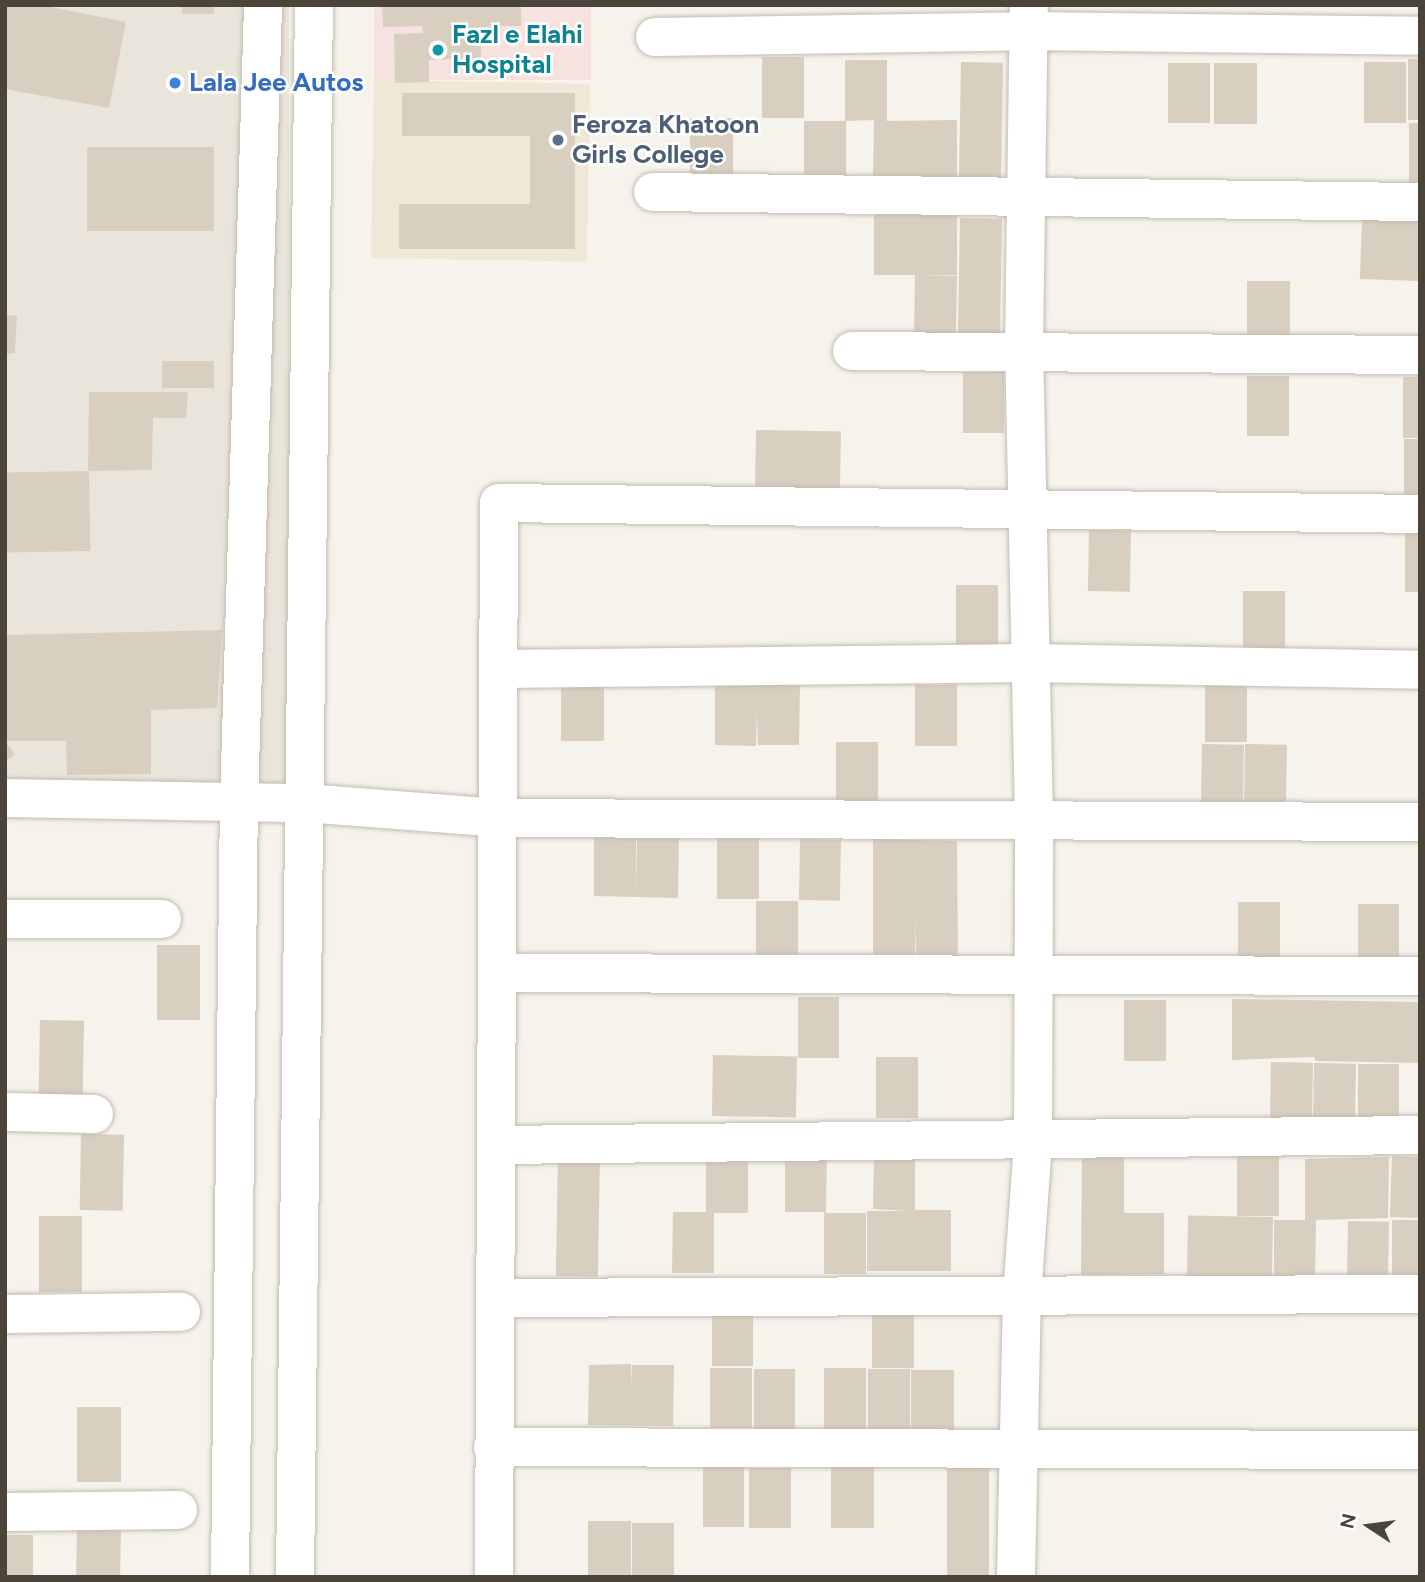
<!DOCTYPE html>
<html>
<head>
<meta charset="utf-8">
<style>
  body { margin:0 }
  #map { position:relative; width:1425px; height:1582px; overflow:hidden; background:#f6f3ec; font-family:Figtree,sans-serif }
  div>[style] { position:absolute }
  [style*='--x'] { left:calc(var(--x)*1px); top:calc(var(--y)*1px); width:calc(var(--w)*1px); rotate:calc(var(--a)*1deg) }
  .residential>* { inset:0; background:#eae5da; transform-origin:0 0 }
  .education>* { inset:0; background:#efe8d6; transform-origin:0 0 }
  .medical>* { inset:0; background:#f6e3e0; transform-origin:0 0 }
  .building>* { inset:0; background:#d8cfc1; transform-origin:0 0 }
  .roads { filter:drop-shadow(0 0 2px #c2bbae) drop-shadow(0 0 2px #c2bbae) }
  .minor>* { height:38px; margin:-19px; padding:0 19px; transform-origin:19px; border-radius:19px; background:#fff }
  .tertiary>* { height:38px; margin:-19px; padding:0 19px; transform-origin:19px; border-radius:19px; background:#fff }
  .dots>* { width:19px; height:19px; translate:-50% -50%; box-sizing:border-box; border:4px solid #fff; border-radius:50% }
  span { translate:-50% -50%; white-space:nowrap; text-align:center; line-height:1.15; -webkit-text-stroke:5px #fff; paint-order:stroke }
  .culture-label { font-size:26px; color:#0d838f; font-weight:700 }
  .left { translate:0 -50%; text-align:left }
  .shop-label { font-size:26px; color:#366cbe; font-weight:700 }
  .service-label { font-size:26px; color:#4e5e75; font-weight:700 }
  .frame { position:absolute; inset:0; border:7px solid #4b4439; pointer-events:none }
  .north { position:absolute; left:1334px; top:1491px; width:70px; height:70px; -webkit-text-stroke:5px #fff; paint-order:stroke; rotate:283deg; font-size:19px; font-weight:700; line-height:28px; text-align:center; color:#4b4439 }
  .north::after { content:''; display:block; margin:auto; width:24px; height:32px; background:#4b4439; clip-path:polygon(50% 0,100% 100%,50% 72%,0 100%) }
</style>
</head>
<body>
<div id="map">
  <div class="residential">
    <div style="left:5px;top:5px;width:284px;height:786px"></div>
  </div>
  <div class="education">
    <div style="left:374px;top:80px;width:216px;height:178px;rotate:1deg"></div>
  </div>
  <div class="medical">
    <div style="left:374px;top:5px;width:217px;height:75px"></div>
  </div>
  <div class="building">
    <div style="clip-path:polygon(5px 5px,41px 5px,126px 22px,109px 108px,5px 89px)"></div>
    <div style="left:182px;top:5px;width:32px;height:9px"></div>
    <div style="clip-path:polygon(382px 5px,521px 5px,521px 26px,498px 26px,498px 41px,481px 41px,481px 58px,429px 60px,429px 82px,395px 83px,394px 34px,423px 33px,422px 26px,383px 27px)"></div>
    <div style="left:762px;top:57px;width:42px;height:61px"></div>
    <div style="left:1408px;top:59px;width:12px;height:61px"></div>
    <div style="clip-path:polygon(845px 60px,887px 60px,887px 121px,957px 120px,957px 180px,873px 182px,874px 120px,845px 121px)"></div>
    <div style="left:961px;top:62px;width:42px;height:117px;rotate:1deg"></div>
    <div style="left:1364px;top:62px;width:42px;height:61px"></div>
    <div style="left:1168px;top:63px;width:42px;height:60px"></div>
    <div style="left:1214px;top:63px;width:43px;height:61px"></div>
    <div style="clip-path:polygon(402px 93px,575px 93px,575px 249px,399px 249px,399px 204px,530px 204px,530px 136px,402px 136px)"></div>
    <div style="left:690px;top:118px;width:43px;height:61px"></div>
    <div style="left:804px;top:121px;width:42px;height:61px"></div>
    <div style="left:1409px;top:123px;width:11px;height:61px"></div>
    <div style="left:214px;top:147px;width:84px;height:127px;rotate:90deg"></div>
    <div style="left:874px;top:214px;width:83px;height:61px"></div>
    <div style="left:960px;top:218px;width:42px;height:116px;rotate:1deg"></div>
    <div style="left:1362px;top:218px;width:58px;height:61px;rotate:2deg"></div>
    <div style="left:915px;top:275px;width:42px;height:61px;rotate:1deg"></div>
    <div style="left:1247px;top:281px;width:43px;height:61px"></div>
    <div style="clip-path:polygon(17px 315px,15px 353px,5px 354px,5px 316px)"></div>
    <div style="left:162px;top:361px;width:52px;height:27px"></div>
    <div style="left:963px;top:372px;width:41px;height:61px"></div>
    <div style="left:1247px;top:376px;width:42px;height:60px"></div>
    <div style="left:1403px;top:377px;width:17px;height:61px"></div>
    <div style="clip-path:polygon(89px 392px,188px 392px,186px 418px,153px 418px,152px 470px,88px 471px)"></div>
    <div style="left:756px;top:430px;width:85px;height:60px;rotate:1deg"></div>
    <div style="left:1404px;top:439px;width:16px;height:61px"></div>
    <div style="left:89px;top:471px;width:80px;height:84px;rotate:89deg"></div>
    <div style="left:1089px;top:530px;width:42px;height:61px;rotate:1deg"></div>
    <div style="left:1405px;top:531px;width:15px;height:61px"></div>
    <div style="left:956px;top:585px;width:42px;height:61px"></div>
    <div style="left:1243px;top:591px;width:42px;height:61px"></div>
    <div style="clip-path:polygon(222px 630px,217px 708px,151px 710px,151px 774px,67px 775px,66px 741px,5px 741px,5px 635px)"></div>
    <div style="left:561px;top:680px;width:43px;height:61px"></div>
    <div style="left:1205px;top:681px;width:42px;height:61px"></div>
    <div style="clip-path:polygon(715px 685px,800px 685px,799px 745px,758px 745px,757px 713px,756px 746px,715px 745px)"></div>
    <div style="left:915px;top:685px;width:42px;height:61px"></div>
    <div style="left:836px;top:742px;width:42px;height:61px"></div>
    <div style="clip-path:polygon(7px 744px,15px 754px,5px 762px,5px 746px)"></div>
    <div style="left:1202px;top:744px;width:42px;height:61px;rotate:1deg"></div>
    <div style="left:1245px;top:744px;width:42px;height:61px;rotate:1deg"></div>
    <div style="clip-path:polygon(594px 835px,636px 835px,636px 891px,637px 837px,679px 837px,678px 898px,594px 896px)"></div>
    <div style="left:717px;top:838px;width:42px;height:61px"></div>
    <div style="left:800px;top:839px;width:41px;height:61px;rotate:1deg"></div>
    <div style="clip-path:polygon(873px 839px,957px 841px,958px 960px,916px 960px,915px 916px,915px 961px,873px 961px)"></div>
    <div style="left:756px;top:901px;width:42px;height:61px"></div>
    <div style="left:1238px;top:902px;width:42px;height:61px"></div>
    <div style="left:1358px;top:904px;width:41px;height:61px"></div>
    <div style="left:157px;top:945px;width:43px;height:75px"></div>
    <div style="left:798px;top:997px;width:41px;height:61px"></div>
    <div style="clip-path:polygon(1232px 999px,1420px 1002px,1420px 1063px,1316px 1061px,1314px 1057px,1232px 1060px)"></div>
    <div style="left:1124px;top:1000px;width:42px;height:61px"></div>
    <div style="left:40px;top:1020px;width:44px;height:76px;rotate:1deg"></div>
    <div style="left:713px;top:1055px;width:84px;height:61px;rotate:1deg"></div>
    <div style="left:876px;top:1057px;width:42px;height:61px"></div>
    <div style="left:1271px;top:1062px;width:42px;height:61px;rotate:1deg"></div>
    <div style="left:1314px;top:1063px;width:42px;height:61px;rotate:1deg"></div>
    <div style="left:1358px;top:1064px;width:41px;height:60px"></div>
    <div style="left:81px;top:1134px;width:43px;height:76px;rotate:1deg"></div>
    <div style="clip-path:polygon(874px 1149px,915px 1149px,915px 1210px,951px 1210px,951px 1271px,867px 1271px,867px 1211px,909px 1211px,873px 1209px)"></div>
    <div style="clip-path:polygon(785px 1151px,827px 1151px,826px 1213px,866px 1213px,866px 1274px,824px 1274px,824px 1212px,785px 1212px)"></div>
    <div style="clip-path:polygon(706px 1152px,748px 1152px,748px 1213px,714px 1213px,714px 1273px,672px 1273px,673px 1212px,706px 1212px)"></div>
    <div style="left:558px;top:1153px;width:42px;height:123px;rotate:1deg"></div>
    <div style="clip-path:polygon(1082px 1153px,1124px 1153px,1124px 1213px,1164px 1213px,1164px 1274px,1081px 1275px)"></div>
    <div style="left:1237px;top:1155px;width:42px;height:61px"></div>
    <div style="left:1392px;top:1156px;width:28px;height:61px;rotate:2deg"></div>
    <div style="clip-path:polygon(1389px 1157px,1388px 1218px,1316px 1220px,1315px 1281px,1274px 1281px,1274px 1220px,1305px 1220px,1305px 1159px)"></div>
    <div style="left:39px;top:1216px;width:43px;height:76px"></div>
    <div style="left:1273px;top:1217px;width:61px;height:85px;rotate:91deg"></div>
    <div style="left:1392px;top:1220px;width:28px;height:61px"></div>
    <div style="left:1348px;top:1221px;width:41px;height:61px;rotate:1deg"></div>
    <div style="left:712px;top:1305px;width:41px;height:61px"></div>
    <div style="left:872px;top:1308px;width:42px;height:60px"></div>
    <div style="clip-path:polygon(631px 1364px,631px 1387px,632px 1365px,674px 1365px,673px 1426px,588px 1425px,589px 1365px)"></div>
    <div style="left:710px;top:1368px;width:42px;height:60px"></div>
    <div style="left:824px;top:1368px;width:42px;height:61px"></div>
    <div style="left:754px;top:1369px;width:41px;height:60px"></div>
    <div style="left:868px;top:1369px;width:42px;height:61px"></div>
    <div style="left:911px;top:1370px;width:43px;height:61px"></div>
    <div style="left:77px;top:1407px;width:44px;height:75px"></div>
    <div style="left:703px;top:1467px;width:41px;height:60px"></div>
    <div style="left:831px;top:1467px;width:43px;height:61px"></div>
    <div style="left:749px;top:1468px;width:42px;height:60px"></div>
    <div style="left:947px;top:1468px;width:42px;height:109px"></div>
    <div style="left:588px;top:1521px;width:43px;height:56px"></div>
    <div style="left:632px;top:1523px;width:42px;height:54px"></div>
    <div style="left:77px;top:1526px;width:44px;height:51px;rotate:1deg"></div>
    <div style="left:5px;top:1535px;width:28px;height:42px"></div>
  </div>
  <div class="roads">
    <div class="minor">
      <div style="--x:655;--y:37;--w:373;--a:-0.9"></div>
      <div style="--x:1028;--y:31;--w:392;--a:0.7"></div>
      <div style="--x:653;--y:192;--w:767;--a:0.75"></div>
      <div style="--x:852;--y:351;--w:568;--a:0.4"></div>
      <div style="--x:499;--y:669;--w:529;--a:-0.65"></div>
      <div style="--x:1028;--y:663;--w:392;--a:1"></div>
      <div style="--x:5;--y:798;--w:300;--a:1"></div>
      <div style="--x:305;--y:803;--w:194;--a:4.4"></div>
      <div style="--x:498;--y:818;--w:922;--a:0.25"></div>
      <div style="--x:5;--y:919;--w:157;--a:0"></div>
      <div style="--x:497;--y:973;--w:923;--a:0.19"></div>
      <div style="--x:5;--y:1112;--w:89;--a:1.3"></div>
      <div style="--x:496;--y:1145;--w:924;--a:-0.62"></div>
      <div style="--x:495;--y:1298;--w:925;--a:-0.25"></div>
      <div style="--x:5;--y:1314;--w:176;--a:-0.7"></div>
      <div style="--x:493;--y:1447;--w:927;--a:0.19"></div>
      <div style="--x:5;--y:1512;--w:173;--a:-0.7"></div>
      <div style="--x:494;--y:1577;--w:1074;--a:-89.73"></div>
      <div style="--x:499;--y:503;--w:921;--a:0.68"></div>
      <div style="--x:1016;--y:1577;--w:281;--a:-88.8"></div>
      <div style="--x:1022;--y:1296;--w:155;--a:-85.9"></div>
      <div style="--x:1033;--y:1141;--w:321;--a:-89.8"></div>
      <div style="--x:1034;--y:820;--w:470;--a:-91.2"></div>
      <div style="--x:1024;--y:350;--w:345;--a:-89.2"></div>
    </div>
    <div class="tertiary">
      <div style="--x:230;--y:1577;--w:776;--a:-89.34"></div>
      <div style="--x:239;--y:801;--w:796;--a:-88.27"></div>
      <div style="--x:295;--y:1577;--w:1572;--a:-89.31"></div>
    </div>
  </div>
  <div class="dots">
    <div style="left:438px;top:50px;background:#0f9aa8"></div>
    <div style="left:175px;top:83px;background:#3f7fe0"></div>
    <div style="left:558px;top:140px;background:#5c6f8a"></div>
  </div>
  <div class="culture-label">
    <span class="left" style="left:452px;top:50px">Fazl e Elahi<br>Hospital</span>
  </div>
  <div class="shop-label">
    <span class="left" style="left:189px;top:83px">Lala Jee Autos</span>
  </div>
  <div class="service-label">
    <span class="left" style="left:572px;top:140px">Feroza Khatoon<br>Girls College</span>
  </div>
  <div class="frame"></div>
  <div class="north">N</div>
</div>
</body>
</html>
